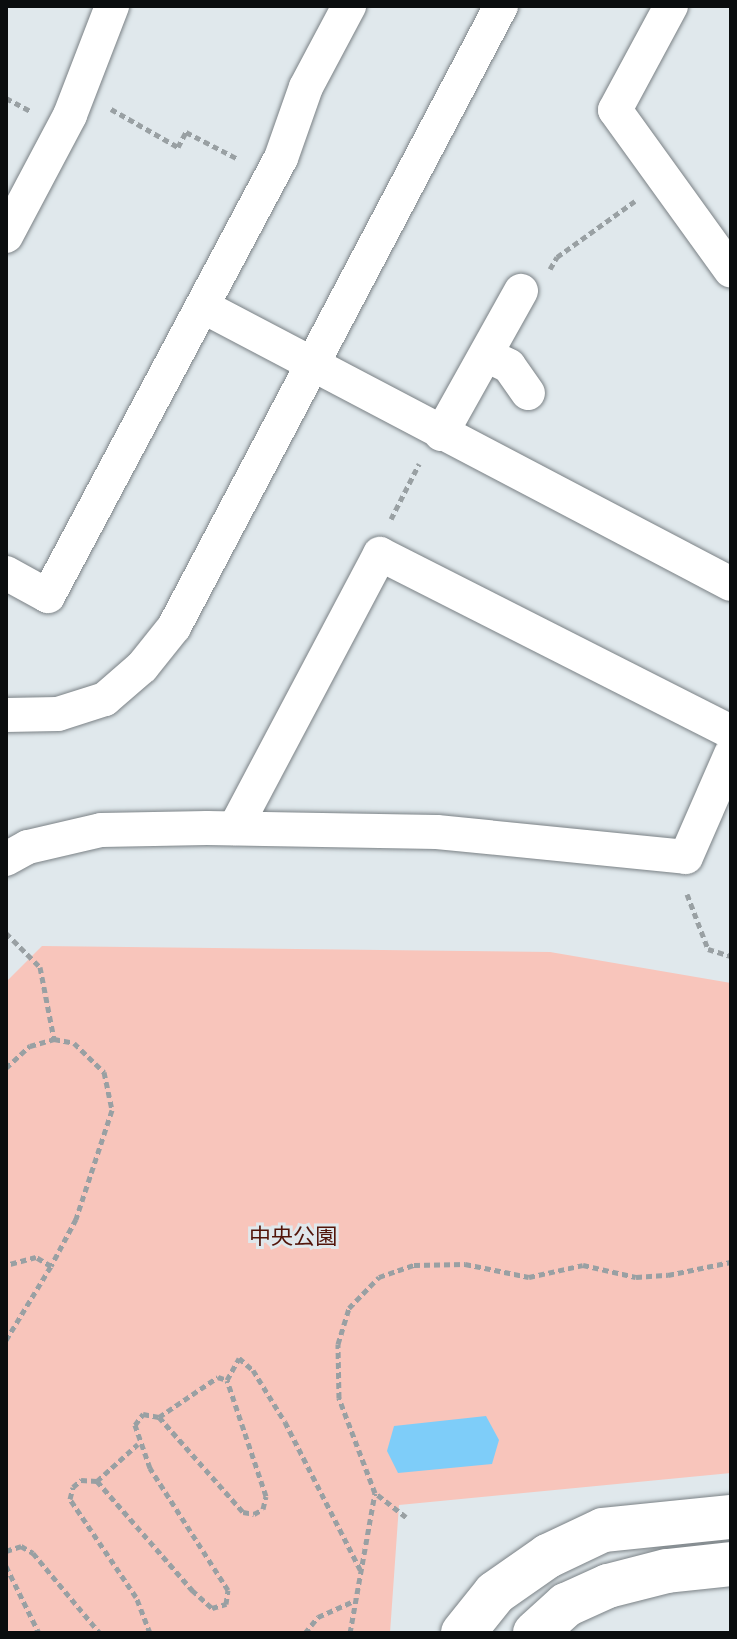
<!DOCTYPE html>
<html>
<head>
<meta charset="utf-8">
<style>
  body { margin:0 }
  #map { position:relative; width:737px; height:1639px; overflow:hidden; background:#e0e8ec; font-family:Inter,"Noto Sans JP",sans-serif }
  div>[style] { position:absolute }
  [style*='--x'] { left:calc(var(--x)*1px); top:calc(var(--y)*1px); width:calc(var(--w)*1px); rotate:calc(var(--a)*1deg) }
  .green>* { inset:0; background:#f8c5bb }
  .building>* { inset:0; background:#7ecdf9 }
  .path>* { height:5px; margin-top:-2.5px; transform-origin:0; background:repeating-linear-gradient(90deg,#99a0a3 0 6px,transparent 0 10px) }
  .roads { filter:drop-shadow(0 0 2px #7a8185) drop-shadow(0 0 2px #7a8185) }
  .street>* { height:34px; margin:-17px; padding:0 17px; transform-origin:17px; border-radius:17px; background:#fff }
  .secondary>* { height:44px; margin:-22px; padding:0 22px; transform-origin:22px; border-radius:22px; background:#fff }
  span { translate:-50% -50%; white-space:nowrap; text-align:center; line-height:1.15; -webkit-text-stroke:6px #e0e8ec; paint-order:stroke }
  .park-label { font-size:22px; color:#52150a }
  .frame { position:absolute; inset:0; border:8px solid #0a0d0e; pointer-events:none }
</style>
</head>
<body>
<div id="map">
  <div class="green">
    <div style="clip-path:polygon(42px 946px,550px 952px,731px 983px,731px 1473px,399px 1505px,390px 1633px,6px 1633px,6px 982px)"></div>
  </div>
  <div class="building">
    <div style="clip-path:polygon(486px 1416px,499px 1440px,492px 1464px,398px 1473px,387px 1451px,394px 1426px)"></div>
  </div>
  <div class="path">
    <div style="--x:6;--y:98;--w:27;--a:28"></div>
    <div style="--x:111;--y:109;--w:77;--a:29.6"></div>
    <div style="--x:178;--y:147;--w:17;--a:-62"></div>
    <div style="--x:186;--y:132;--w:59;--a:27.4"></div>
    <div style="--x:550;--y:269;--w:14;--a:-60"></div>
    <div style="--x:557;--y:257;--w:96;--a:-35.7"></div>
    <div style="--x:391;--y:519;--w:62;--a:-63"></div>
    <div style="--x:687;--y:894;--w:59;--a:69.1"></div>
    <div style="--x:708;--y:949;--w:24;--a:17"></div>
    <div style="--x:6;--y:933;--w:48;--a:45"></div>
    <div style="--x:40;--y:967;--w:73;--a:79"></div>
    <div style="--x:6;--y:1068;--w:33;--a:-43"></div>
    <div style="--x:30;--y:1046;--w:25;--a:-16"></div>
    <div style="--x:54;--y:1039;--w:20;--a:11"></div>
    <div style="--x:74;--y:1043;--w:42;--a:44"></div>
    <div style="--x:104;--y:1072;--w:39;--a:78"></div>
    <div style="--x:112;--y:1110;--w:115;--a:108.3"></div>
    <div style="--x:76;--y:1219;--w:53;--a:118"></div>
    <div style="--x:51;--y:1266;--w:17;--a:-149"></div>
    <div style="--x:36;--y:1257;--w:31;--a:165"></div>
    <div style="--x:6;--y:1340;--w:87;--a:-58.7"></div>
    <div style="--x:159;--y:1417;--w:71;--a:-34.1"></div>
    <div style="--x:218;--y:1377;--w:9;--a:18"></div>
    <div style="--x:97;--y:1481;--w:55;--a:-42.1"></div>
    <div style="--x:406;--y:1517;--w:39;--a:-142"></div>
    <div style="--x:375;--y:1493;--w:102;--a:-110.8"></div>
    <div style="--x:339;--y:1398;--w:54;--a:-91.1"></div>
    <div style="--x:338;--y:1344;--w:38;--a:-73"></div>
    <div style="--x:349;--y:1308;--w:43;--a:-45.9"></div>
    <div style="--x:379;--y:1277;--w:37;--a:-19"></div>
    <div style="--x:414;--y:1265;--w:51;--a:-1.1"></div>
    <div style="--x:465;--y:1264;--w:65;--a:11.5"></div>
    <div style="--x:529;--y:1277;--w:55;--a:-12.5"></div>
    <div style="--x:583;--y:1265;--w:54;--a:12.8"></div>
    <div style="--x:636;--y:1277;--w:32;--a:-4"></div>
    <div style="--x:668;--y:1275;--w:64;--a:-11.7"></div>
    <div style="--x:6;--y:1551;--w:16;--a:-18"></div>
    <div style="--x:21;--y:1546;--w:14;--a:30"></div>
    <div style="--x:33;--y:1553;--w:104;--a:50.1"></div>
    <div style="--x:6;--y:1566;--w:75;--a:63.8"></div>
    <div style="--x:150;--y:1633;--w:39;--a:-111"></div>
    <div style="--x:136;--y:1597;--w:118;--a:-124"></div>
    <div style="--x:70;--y:1499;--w:12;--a:-76"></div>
    <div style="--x:73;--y:1487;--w:11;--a:-41"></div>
    <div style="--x:81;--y:1480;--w:16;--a:4"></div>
    <div style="--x:97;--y:1481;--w:145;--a:48.9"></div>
    <div style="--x:192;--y:1590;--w:27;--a:42"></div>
    <div style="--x:212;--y:1608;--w:15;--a:-16"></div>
    <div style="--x:226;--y:1604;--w:14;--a:-82"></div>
    <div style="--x:228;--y:1590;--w:145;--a:-122.6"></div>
    <div style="--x:150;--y:1468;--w:46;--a:-109.2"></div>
    <div style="--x:135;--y:1425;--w:14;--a:-54"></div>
    <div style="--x:143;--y:1414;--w:16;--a:11"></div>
    <div style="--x:159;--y:1417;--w:127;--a:48.5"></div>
    <div style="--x:243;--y:1512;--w:11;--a:10"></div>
    <div style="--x:254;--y:1514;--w:10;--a:-29"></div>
    <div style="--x:263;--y:1509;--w:13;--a:-77"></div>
    <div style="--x:266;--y:1496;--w:122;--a:-108.6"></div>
    <div style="--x:227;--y:1380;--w:25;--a:-61"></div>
    <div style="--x:239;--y:1358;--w:18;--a:41"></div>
    <div style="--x:253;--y:1370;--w:61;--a:58.4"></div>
    <div style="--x:285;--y:1422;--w:167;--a:63"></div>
    <div style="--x:305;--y:1633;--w:21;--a:-51"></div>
    <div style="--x:318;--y:1617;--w:42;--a:-24.1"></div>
    <div style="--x:350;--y:1633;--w:142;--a:-79.9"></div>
  </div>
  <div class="roads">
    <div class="street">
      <div style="--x:671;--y:6;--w:118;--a:118.3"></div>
      <div style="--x:615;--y:110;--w:198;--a:54.2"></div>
      <div style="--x:6;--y:236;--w:137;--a:-62.1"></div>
      <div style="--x:70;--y:115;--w:117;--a:-68.9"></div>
      <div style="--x:204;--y:307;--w:595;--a:27.73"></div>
      <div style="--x:488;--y:356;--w:23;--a:25"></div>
      <div style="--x:509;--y:366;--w:33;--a:55"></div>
      <div style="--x:441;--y:434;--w:164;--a:-60.8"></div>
      <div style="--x:6;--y:573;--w:48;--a:28.7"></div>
      <div style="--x:48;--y:596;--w:496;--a:-62"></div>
      <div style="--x:281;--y:158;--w:75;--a:-70.6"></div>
      <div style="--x:306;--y:87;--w:92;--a:-62"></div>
      <div style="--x:6;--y:715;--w:52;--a:-1.1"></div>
      <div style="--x:58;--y:714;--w:49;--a:-17.7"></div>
      <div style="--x:105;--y:699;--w:49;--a:-40.9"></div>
      <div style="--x:142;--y:667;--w:51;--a:-51.3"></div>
      <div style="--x:174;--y:627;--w:702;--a:-62.23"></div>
      <div style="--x:235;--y:828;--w:310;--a:-62.1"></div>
      <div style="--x:380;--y:554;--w:394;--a:26.9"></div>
      <div style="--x:6;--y:859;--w:25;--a:-29"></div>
      <div style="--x:28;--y:847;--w:75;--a:-13.1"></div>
      <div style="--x:101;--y:830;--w:106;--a:-1.1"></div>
      <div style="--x:207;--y:828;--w:230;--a:1"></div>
      <div style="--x:437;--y:832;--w:250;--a:5.7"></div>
      <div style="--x:686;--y:857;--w:112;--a:-66.4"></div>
    </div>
    <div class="secondary">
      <div style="--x:463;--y:1633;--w:51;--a:-51.3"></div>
      <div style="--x:495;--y:1593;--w:65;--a:-34.9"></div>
      <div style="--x:548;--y:1556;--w:61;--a:-25.3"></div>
      <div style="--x:603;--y:1530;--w:129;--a:-5.8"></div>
      <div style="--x:535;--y:1633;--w:42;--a:-42.1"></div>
      <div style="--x:566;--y:1605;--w:46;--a:-24.3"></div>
      <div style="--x:608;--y:1586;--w:61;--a:-14.3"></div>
      <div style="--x:667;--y:1571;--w:64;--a:-6.2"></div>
    </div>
  </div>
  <div class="park-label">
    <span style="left:293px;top:1237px">中央公園</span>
  </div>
  <div class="frame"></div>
</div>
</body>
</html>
